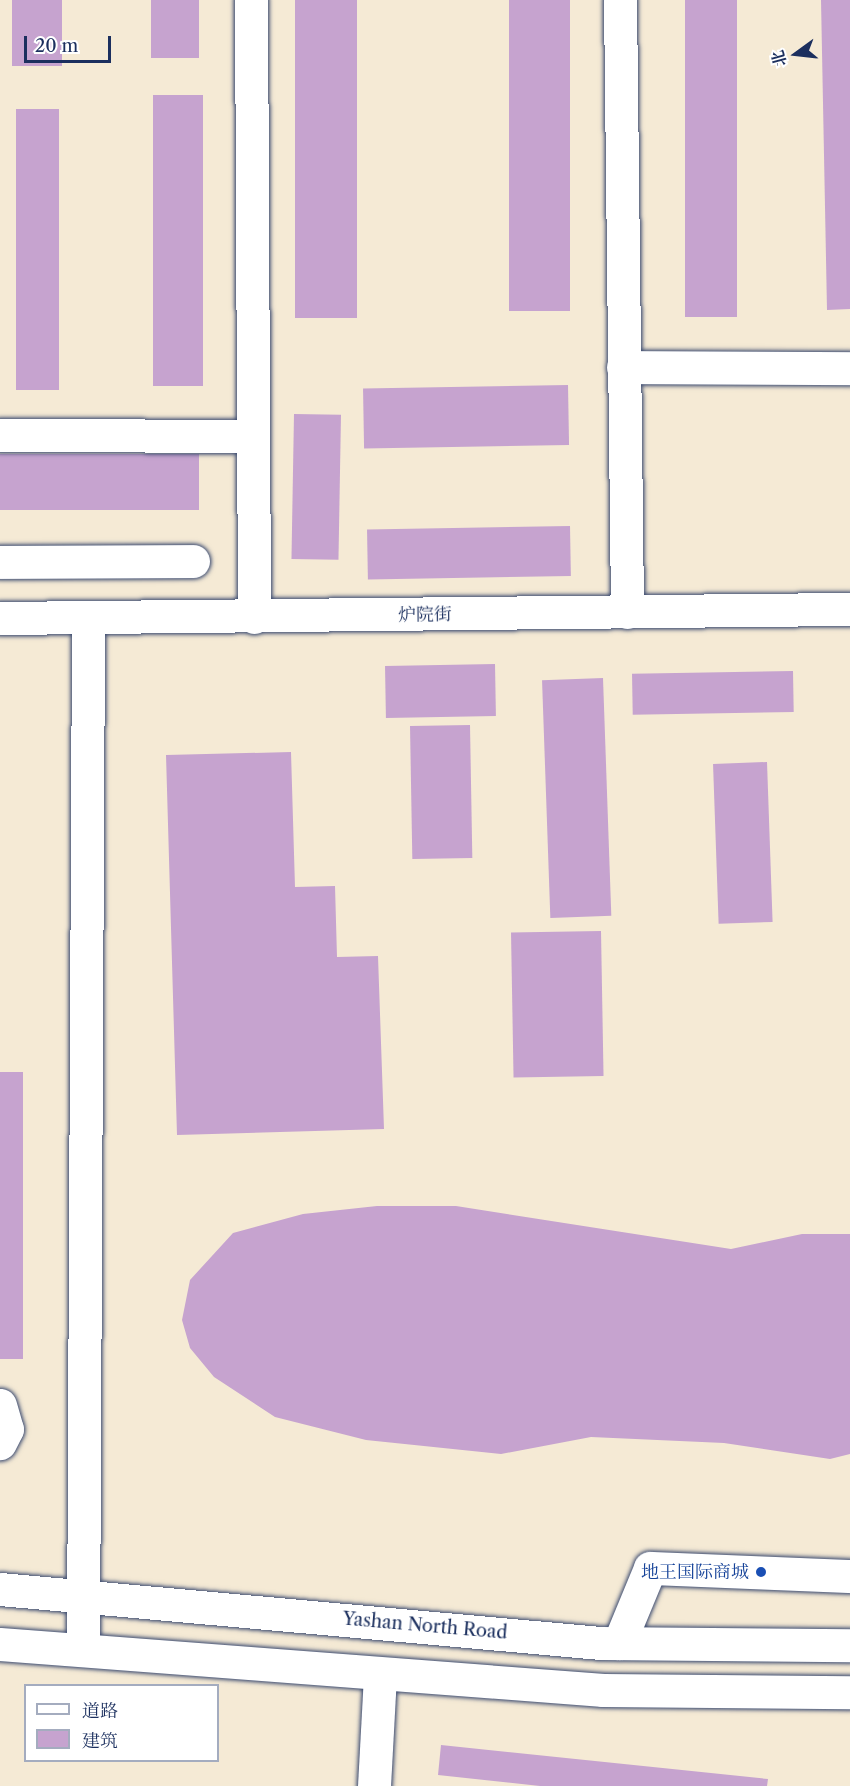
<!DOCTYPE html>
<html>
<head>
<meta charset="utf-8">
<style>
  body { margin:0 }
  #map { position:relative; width:850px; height:1786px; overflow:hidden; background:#f5ead5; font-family:"Libre Caslon Text","Noto Serif SC",serif }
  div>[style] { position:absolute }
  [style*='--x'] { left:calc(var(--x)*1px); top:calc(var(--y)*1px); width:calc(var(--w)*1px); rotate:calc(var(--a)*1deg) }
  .building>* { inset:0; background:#c6a3cf; transform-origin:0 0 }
  .roads { filter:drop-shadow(0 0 2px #3c4b70) drop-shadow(0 0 2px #3c4b70) }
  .minor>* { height:33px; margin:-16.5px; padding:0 16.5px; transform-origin:16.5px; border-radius:16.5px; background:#fff }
  .major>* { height:33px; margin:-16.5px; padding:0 16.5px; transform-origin:16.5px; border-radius:16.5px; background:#fff }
  .dots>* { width:16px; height:16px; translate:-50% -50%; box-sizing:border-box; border:3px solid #fff; border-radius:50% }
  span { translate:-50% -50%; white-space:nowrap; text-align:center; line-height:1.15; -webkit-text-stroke:6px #fff; paint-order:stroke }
  .street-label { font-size:18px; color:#1b2f5e }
  .transit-label { font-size:18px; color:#164399 }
  .right { translate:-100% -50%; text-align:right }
  .legend { position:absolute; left:24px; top:1684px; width:195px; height:78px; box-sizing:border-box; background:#fff; border:2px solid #a4acbf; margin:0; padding:8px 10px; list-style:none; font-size:18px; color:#1b2f5e }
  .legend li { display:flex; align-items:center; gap:12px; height:30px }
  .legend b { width:30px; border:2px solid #a4acbf }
  .north { position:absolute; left:766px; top:24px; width:60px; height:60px; -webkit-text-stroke:4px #fff; paint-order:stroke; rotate:255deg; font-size:16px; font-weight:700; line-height:24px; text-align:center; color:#1b2f5e }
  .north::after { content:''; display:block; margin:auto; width:21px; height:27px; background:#1b2f5e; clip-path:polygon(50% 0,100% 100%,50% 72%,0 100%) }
  .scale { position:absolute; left:24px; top:36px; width:87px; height:27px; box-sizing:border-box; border:3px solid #1b2f5e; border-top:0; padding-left:8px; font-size:18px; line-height:21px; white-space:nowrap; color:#1b2f5e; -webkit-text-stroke:4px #fff; paint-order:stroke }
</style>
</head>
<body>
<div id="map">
  <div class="building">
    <div style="left:12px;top:0;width:50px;height:66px"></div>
    <div style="left:151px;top:0;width:48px;height:58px"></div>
    <div style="left:295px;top:0;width:62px;height:318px"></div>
    <div style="left:509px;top:0;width:61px;height:311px"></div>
    <div style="left:685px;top:0;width:52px;height:317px"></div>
    <div style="clip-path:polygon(821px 0,850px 0,850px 309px,827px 310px)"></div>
    <div style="left:153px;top:95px;width:50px;height:291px"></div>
    <div style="left:16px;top:109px;width:43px;height:281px"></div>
    <div style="left:568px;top:385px;width:60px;height:205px;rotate:89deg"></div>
    <div style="left:294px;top:414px;width:47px;height:145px;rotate:1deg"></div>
    <div style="left:199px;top:454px;width:56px;height:199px;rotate:90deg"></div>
    <div style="left:570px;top:526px;width:50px;height:203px;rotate:89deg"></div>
    <div style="left:495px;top:664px;width:52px;height:110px;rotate:89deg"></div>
    <div style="left:793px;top:671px;width:41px;height:161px;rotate:89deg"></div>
    <div style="left:603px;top:678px;width:238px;height:61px;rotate:88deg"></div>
    <div style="left:470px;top:725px;width:133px;height:60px;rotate:89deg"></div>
    <div style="clip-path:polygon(291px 752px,295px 887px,335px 886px,337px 957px,378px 956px,384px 1129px,177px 1135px,166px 755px)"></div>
    <div style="left:767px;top:762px;width:160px;height:54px;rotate:88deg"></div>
    <div style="left:601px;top:931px;width:145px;height:90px;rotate:89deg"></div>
    <div style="left:0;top:1072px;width:23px;height:287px"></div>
    <div style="clip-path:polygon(377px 1206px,456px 1206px,731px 1249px,802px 1234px,850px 1234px,850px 1454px,830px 1459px,724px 1443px,591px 1437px,501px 1454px,366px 1440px,275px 1417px,214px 1377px,190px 1348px,182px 1320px,190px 1280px,233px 1233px,303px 1214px)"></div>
    <div style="clip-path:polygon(441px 1745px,768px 1779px,767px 1786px,540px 1786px,438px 1775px)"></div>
  </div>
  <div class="roads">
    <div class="minor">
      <div style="--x:251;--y:0;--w:617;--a:89.72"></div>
      <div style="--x:620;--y:0;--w:612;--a:89.34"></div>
      <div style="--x:623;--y:367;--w:227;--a:0.3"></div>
      <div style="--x:0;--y:435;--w:253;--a:0.2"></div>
      <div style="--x:0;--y:562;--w:193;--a:-0.3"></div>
      <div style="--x:0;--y:618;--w:850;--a:-0.61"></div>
      <div style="--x:0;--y:1405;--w:25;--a:74"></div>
      <div style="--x:7;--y:1429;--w:16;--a:117"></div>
      <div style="--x:619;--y:1643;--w:81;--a:-67.5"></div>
      <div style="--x:650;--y:1568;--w:200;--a:2.3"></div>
      <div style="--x:83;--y:1650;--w:1032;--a:-89.72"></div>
      <div style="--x:374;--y:1786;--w:112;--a:-86.9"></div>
    </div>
    <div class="major">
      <div style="--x:0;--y:1589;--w:602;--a:5.14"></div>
      <div style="--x:600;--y:1643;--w:250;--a:0.5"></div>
      <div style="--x:0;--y:1644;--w:605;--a:4.36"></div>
      <div style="--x:603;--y:1690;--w:247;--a:0.5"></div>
    </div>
  </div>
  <div class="dots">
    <div style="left:761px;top:1572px;background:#1a4fb4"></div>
  </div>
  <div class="street-label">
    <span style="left:425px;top:615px;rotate:-1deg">炉院街</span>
    <span style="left:425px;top:1626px;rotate:5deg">Yashan North Road</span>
  </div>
  <div class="transit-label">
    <span class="right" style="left:749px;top:1572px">地王国际商城</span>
  </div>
  <ul class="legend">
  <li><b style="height:8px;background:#fff"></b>道路</li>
  <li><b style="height:16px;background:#c6a3cf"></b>建筑</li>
  </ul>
  <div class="north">北</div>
  <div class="scale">20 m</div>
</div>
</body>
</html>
